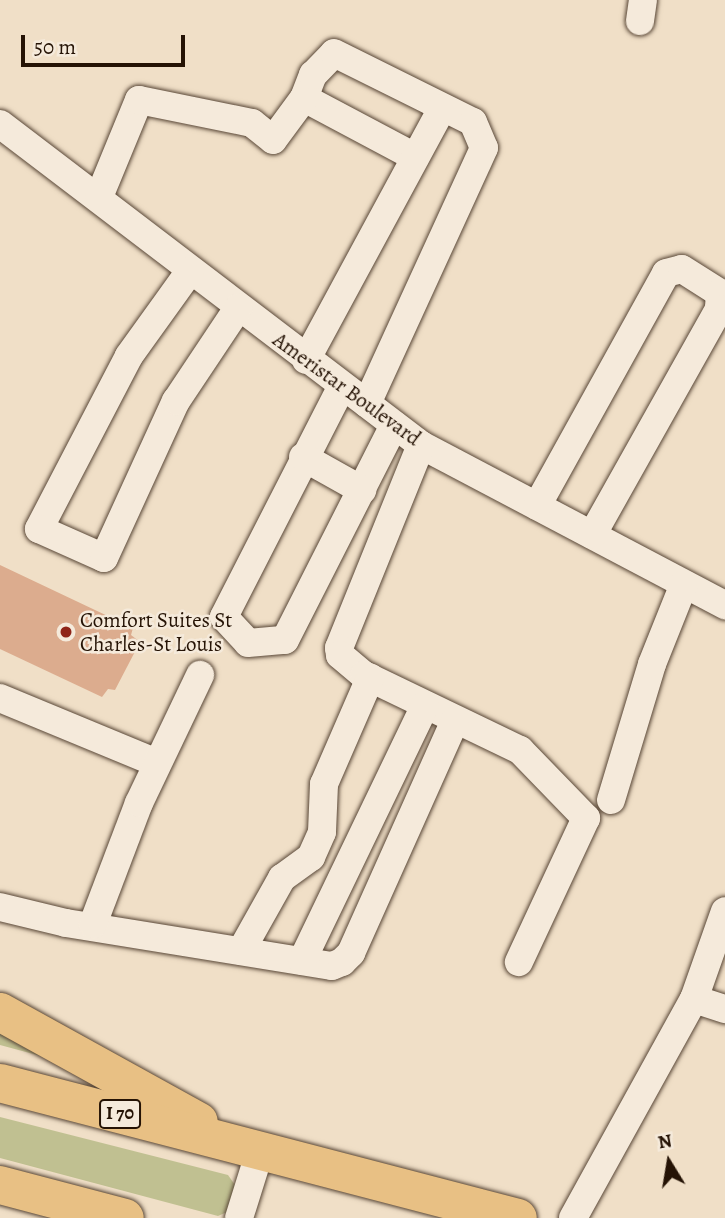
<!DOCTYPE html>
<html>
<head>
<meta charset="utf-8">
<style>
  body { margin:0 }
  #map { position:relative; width:725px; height:1218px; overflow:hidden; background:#f0dfc7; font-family:Alegreya,serif }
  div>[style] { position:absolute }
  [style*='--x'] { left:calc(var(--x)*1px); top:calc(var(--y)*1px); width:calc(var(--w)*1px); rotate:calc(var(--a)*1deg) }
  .green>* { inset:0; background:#c0c091 }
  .building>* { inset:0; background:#dcac8e }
  .roads { filter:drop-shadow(0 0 2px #584636) drop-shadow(0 0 2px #584636) }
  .minor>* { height:28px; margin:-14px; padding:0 14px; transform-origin:14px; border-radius:14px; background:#f5eadb }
  .highway>* { height:38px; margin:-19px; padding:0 19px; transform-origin:19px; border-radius:19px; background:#e8c084 }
  .dots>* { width:19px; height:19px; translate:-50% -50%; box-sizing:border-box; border:4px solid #f5eadb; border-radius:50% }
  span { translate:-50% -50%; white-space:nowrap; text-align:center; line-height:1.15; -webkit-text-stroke:5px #f5eadb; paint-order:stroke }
  .shield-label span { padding:2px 5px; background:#f5eadb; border:2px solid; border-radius:5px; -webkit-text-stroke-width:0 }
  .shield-label { font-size:19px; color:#251305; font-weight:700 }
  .street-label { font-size:21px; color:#251305 }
  .poi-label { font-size:21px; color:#251305 }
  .left { translate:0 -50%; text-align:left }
  .north { position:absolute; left:634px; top:1127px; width:70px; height:70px; -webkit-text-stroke:5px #f5eadb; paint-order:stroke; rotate:349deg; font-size:19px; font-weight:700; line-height:28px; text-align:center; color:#251305 }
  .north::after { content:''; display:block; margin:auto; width:24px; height:32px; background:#251305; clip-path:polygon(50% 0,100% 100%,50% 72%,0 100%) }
  .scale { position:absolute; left:21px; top:35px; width:164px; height:32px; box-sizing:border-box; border:4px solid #251305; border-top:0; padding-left:9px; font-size:21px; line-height:24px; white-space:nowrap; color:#251305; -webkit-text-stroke:5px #f5eadb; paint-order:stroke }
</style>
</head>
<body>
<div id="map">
  <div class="green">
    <div style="clip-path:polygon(0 1030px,63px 1062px,0 1045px)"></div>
    <div style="clip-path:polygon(0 1117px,228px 1175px,235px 1185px,227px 1212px,218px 1216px,0 1158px)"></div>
  </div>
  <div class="building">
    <div style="clip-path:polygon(0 565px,133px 628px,131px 635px,140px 642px,115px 690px,108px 689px,102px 697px,0 649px)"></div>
  </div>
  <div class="roads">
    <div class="minor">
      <div style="--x:640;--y:21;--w:21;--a:-82"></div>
      <div style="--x:304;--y:98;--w:126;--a:28"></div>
      <div style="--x:0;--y:124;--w:529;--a:37.32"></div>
      <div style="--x:421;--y:445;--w:344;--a:27.8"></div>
      <div style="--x:99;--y:197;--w:105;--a:-67.6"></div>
      <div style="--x:139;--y:100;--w:115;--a:11.5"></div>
      <div style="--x:252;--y:123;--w:27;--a:39"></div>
      <div style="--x:273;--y:140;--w:52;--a:-53.6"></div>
      <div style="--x:304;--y:98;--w:25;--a:-69"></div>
      <div style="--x:313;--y:75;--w:30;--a:-46"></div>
      <div style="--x:334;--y:53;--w:155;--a:26.4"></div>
      <div style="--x:473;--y:122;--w:28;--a:67"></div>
      <div style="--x:484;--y:148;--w:281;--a:114.6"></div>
      <div style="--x:190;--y:271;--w:105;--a:125.7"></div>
      <div style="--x:129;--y:356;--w:195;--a:117.5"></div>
      <div style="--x:39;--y:529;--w:71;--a:24"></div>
      <div style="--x:104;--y:558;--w:173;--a:-65.4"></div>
      <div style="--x:176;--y:401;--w:112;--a:-56.3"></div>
      <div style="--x:306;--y:360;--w:286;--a:-61.6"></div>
      <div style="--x:342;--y:386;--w:259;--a:117.1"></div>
      <div style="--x:224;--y:617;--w:35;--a:47"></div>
      <div style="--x:248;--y:643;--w:37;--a:-5"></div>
      <div style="--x:285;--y:640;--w:241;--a:-63.1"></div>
      <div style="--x:421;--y:445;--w:219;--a:112"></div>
      <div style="--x:339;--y:648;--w:7;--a:82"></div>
      <div style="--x:340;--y:655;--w:31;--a:40"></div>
      <div style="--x:364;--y:675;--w:173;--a:25.7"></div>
      <div style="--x:520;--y:750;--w:95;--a:45.9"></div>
      <div style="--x:586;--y:818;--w:159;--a:115"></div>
      <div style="--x:303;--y:457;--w:68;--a:29.2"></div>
      <div style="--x:537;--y:506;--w:266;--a:-61"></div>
      <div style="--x:666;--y:273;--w:16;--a:-14"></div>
      <div style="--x:682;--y:269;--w:45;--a:32.3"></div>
      <div style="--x:720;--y:293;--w:16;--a:94"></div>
      <div style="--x:719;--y:309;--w:259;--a:119.3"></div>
      <div style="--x:0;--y:698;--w:170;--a:22.5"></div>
      <div style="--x:611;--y:800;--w:142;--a:-73.2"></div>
      <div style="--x:652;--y:664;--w:86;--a:-68.2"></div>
      <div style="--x:0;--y:907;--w:68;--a:13.6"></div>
      <div style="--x:66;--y:923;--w:269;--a:9.2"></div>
      <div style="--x:332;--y:966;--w:11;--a:-22"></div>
      <div style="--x:342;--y:962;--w:13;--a:-45"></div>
      <div style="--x:351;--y:953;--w:255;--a:-65.9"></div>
      <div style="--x:93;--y:924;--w:129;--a:-69.2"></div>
      <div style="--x:139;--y:803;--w:142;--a:-64.5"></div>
      <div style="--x:241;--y:951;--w:84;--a:-60.7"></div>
      <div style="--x:282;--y:878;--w:36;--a:-36"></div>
      <div style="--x:311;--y:857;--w:27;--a:-66"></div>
      <div style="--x:322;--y:832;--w:48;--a:-87.6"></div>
      <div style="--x:324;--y:784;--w:116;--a:-66.5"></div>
      <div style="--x:302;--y:961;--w:284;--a:-64.3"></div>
      <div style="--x:694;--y:999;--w:33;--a:18"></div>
      <div style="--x:239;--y:1218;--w:70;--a:-72.6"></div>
      <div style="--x:573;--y:1218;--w:250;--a:-61.1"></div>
      <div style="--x:694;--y:999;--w:93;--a:-70.6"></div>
    </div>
    <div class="highway">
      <div style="--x:0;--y:1012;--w:227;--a:28.9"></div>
      <div style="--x:0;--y:1083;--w:535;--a:14.61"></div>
      <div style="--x:0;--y:1185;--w:129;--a:14.8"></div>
    </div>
  </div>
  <div class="dots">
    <div style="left:66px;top:632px;background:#8f2418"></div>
  </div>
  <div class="shield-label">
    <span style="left:120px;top:1114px">I 70</span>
  </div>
  <div class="street-label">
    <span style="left:347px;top:389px;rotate:36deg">Ameristar Boulevard</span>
  </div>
  <div class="poi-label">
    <span class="left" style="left:80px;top:632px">Comfort Suites St<br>Charles-St Louis</span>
  </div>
  <div class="north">N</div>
  <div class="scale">50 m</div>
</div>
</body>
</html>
